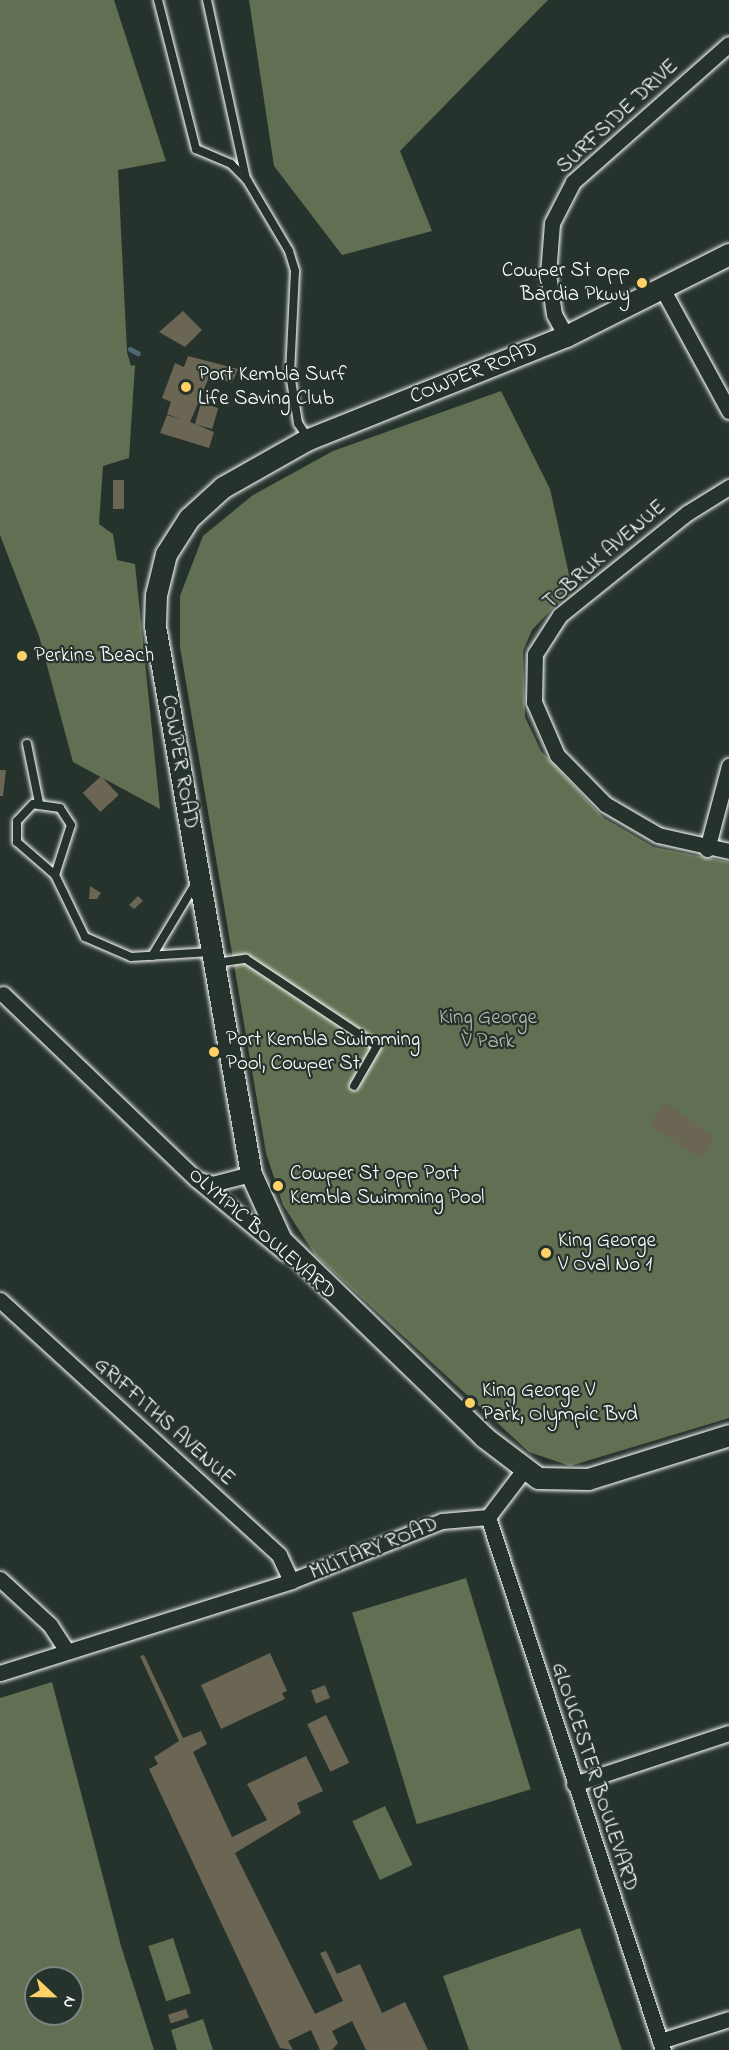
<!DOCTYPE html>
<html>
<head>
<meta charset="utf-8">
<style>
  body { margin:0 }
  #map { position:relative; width:729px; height:2050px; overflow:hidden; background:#26332d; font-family:"Indie Flower",sans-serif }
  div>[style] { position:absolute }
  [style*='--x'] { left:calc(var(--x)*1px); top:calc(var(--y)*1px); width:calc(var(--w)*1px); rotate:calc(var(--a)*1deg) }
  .green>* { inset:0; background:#617052; transform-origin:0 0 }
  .stream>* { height:4.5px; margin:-2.25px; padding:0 2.25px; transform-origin:2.25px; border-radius:2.25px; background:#4e6873 }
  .building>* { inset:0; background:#6b6554; transform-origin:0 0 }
  .roads { filter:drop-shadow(0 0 2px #fff) drop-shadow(0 0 2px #fff) }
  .service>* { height:8px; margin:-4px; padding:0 4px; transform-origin:4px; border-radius:4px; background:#26332d }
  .minor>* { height:15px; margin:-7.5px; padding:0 7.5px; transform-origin:7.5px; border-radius:7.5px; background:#26332d }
  .secondary>* { height:21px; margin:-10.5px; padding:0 10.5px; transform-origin:10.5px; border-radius:10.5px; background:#26332d }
  .dots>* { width:16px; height:16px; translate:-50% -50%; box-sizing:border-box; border:3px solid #26332d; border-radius:50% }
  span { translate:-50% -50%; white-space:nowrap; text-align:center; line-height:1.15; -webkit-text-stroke:4.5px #26332d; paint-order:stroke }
  .street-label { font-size:21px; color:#fff }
  .poi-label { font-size:21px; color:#fff }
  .right { translate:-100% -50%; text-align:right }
  .left { translate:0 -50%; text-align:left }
  .park-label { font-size:21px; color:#b8bfb1 }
  .north { position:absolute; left:24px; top:1966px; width:60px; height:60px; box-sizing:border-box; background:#26332d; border:2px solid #7d8581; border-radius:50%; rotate:112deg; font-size:16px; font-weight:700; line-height:24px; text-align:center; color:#fff }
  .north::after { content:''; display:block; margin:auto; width:21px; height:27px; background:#ffd166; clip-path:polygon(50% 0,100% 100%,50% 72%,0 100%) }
</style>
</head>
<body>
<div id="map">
  <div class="green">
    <div style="clip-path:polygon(0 0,114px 0,166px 161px,118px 170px,127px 352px,131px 366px,135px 365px,129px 458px,103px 466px,99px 524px,113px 534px,117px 560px,135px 564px,160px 809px,73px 762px,39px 636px,0 535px)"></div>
    <div style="clip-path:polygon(249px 0,548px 0,400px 151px,432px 231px,342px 255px,274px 166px)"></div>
    <div style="clip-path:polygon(501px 391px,550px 489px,572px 588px,532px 630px,523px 651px,525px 717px,541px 751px,604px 818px,654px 847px,729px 862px,729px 1418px,570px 1466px,529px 1452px,315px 1255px,283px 1205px,266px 1153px,180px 647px,180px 596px,203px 536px,253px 495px,333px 451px)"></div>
    <div style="left:466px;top:1578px;width:221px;height:119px;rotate:73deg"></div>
    <div style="clip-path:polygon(evenodd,52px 1682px,121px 1946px,154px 2050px,0 2050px,0 1698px,52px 1682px,36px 1978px,72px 1978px,72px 2014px,36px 2014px,36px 1978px)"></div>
    <div style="left:385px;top:1806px;width:65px;height:36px;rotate:65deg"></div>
    <div style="clip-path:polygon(580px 1928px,622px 2050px,469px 2050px,443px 1976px)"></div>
    <div style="left:173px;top:1938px;width:58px;height:26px;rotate:72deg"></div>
    <div style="clip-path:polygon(203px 2019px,213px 2050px,177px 2050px,171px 2030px)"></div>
  </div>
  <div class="stream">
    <div style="--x:130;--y:349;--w:9;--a:27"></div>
  </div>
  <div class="building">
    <div style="clip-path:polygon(183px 311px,202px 330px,185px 347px,159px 332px)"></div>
    <div style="clip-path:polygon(188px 356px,238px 369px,232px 383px,210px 375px,190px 422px,214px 432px,209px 448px,160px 433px,167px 415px,182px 420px,167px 414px,171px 402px,162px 398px,175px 363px,184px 367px)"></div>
    <div style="left:201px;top:403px;width:18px;height:22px;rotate:16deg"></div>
    <div style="left:113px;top:480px;width:11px;height:29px"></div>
    <div style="clip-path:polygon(0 770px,6px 770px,3px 796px,0 796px)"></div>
    <div style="left:101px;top:776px;width:26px;height:25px;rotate:47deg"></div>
    <div style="clip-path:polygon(90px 886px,101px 893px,97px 899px,89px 899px)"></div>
    <div style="clip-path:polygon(138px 896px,143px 901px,134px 909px,129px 905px)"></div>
    <div style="clip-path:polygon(665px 1102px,714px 1138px,700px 1158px,655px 1129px,651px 1121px)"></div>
    <div style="clip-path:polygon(270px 1653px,287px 1691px,282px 1693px,285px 1699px,221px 1729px,201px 1685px)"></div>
    <div style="clip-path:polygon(144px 1655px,183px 1738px,201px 1731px,207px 1744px,193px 1752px,232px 1837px,267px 1820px,247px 1784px,306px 1756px,323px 1791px,297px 1803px,301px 1813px,235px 1853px,315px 2014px,343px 2001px,320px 1953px,326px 1951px,337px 1974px,360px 1964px,382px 2013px,405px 2002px,428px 2050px,366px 2050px,352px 2021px,332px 2031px,338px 2043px,332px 2050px,320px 2050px,311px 2030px,288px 2041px,293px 2050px,280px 2048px,149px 1769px,158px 1764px,154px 1757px,179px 1741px,140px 1656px)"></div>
    <div style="left:325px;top:1685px;width:14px;height:15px;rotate:69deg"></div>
    <div style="left:326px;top:1715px;width:53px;height:21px;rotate:64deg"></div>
    <div style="left:186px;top:2009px;width:9px;height:19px;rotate:72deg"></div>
  </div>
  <div class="roads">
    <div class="service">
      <div style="--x:158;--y:0;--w:154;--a:75.7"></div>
      <div style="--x:196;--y:149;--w:38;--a:23"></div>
      <div style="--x:231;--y:164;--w:23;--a:45"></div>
      <div style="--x:247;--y:180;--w:82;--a:59.4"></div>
      <div style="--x:289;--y:251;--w:21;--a:73"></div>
      <div style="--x:295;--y:271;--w:103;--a:92.8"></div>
      <div style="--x:290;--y:374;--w:50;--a:80.7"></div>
      <div style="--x:298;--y:423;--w:17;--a:57"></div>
      <div style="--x:207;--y:0;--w:183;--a:77.7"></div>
      <div style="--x:27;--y:744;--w:60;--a:78.5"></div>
      <div style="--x:55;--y:875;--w:52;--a:-72.3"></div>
      <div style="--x:71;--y:825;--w:20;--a:-123"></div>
      <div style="--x:60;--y:808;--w:27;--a:-172"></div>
      <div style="--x:33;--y:804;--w:23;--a:133"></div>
      <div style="--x:17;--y:821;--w:21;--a:90"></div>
      <div style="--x:17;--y:842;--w:50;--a:41"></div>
      <div style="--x:55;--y:875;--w:69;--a:64.2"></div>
      <div style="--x:85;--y:937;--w:50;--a:23.5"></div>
      <div style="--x:131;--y:957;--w:80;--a:-3.6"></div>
      <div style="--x:152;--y:956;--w:82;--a:-59"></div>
      <div style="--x:216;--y:963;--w:30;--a:-8"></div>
      <div style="--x:246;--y:959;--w:157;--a:33.6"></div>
      <div style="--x:377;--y:1046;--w:46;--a:119.9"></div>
    </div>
    <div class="minor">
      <div style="--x:663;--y:290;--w:138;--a:61.4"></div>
      <div style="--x:566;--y:336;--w:25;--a:-119"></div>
      <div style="--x:554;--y:314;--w:40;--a:-98.5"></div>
      <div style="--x:548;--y:274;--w:51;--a:-85.5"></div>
      <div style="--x:552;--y:223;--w:46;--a:-62.9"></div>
      <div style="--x:573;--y:182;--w:208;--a:-41.5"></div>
      <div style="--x:729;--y:487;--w:49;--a:148.2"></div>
      <div style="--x:687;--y:513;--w:163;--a:141.2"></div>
      <div style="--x:560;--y:615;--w:46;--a:122.7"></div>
      <div style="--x:535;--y:654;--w:48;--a:91.2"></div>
      <div style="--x:534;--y:702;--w:58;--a:66.5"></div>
      <div style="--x:557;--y:755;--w:69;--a:45.6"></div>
      <div style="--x:605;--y:804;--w:61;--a:30.3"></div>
      <div style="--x:658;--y:835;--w:73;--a:12.7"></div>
      <div style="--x:707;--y:849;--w:86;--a:-75.2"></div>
      <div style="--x:3;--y:994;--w:267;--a:43.8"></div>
      <div style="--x:196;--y:1179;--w:116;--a:39.7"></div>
      <div style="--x:199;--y:1180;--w:14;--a:17"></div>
      <div style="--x:212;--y:1184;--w:40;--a:-14.4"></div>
      <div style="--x:0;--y:1300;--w:378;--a:42.4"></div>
      <div style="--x:279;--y:1555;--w:29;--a:65"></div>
      <div style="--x:488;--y:1517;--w:561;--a:71.82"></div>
      <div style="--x:0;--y:1579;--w:68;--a:42.6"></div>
      <div style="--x:50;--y:1625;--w:31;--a:57"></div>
      <div style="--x:0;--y:1673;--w:305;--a:-17.5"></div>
      <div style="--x:291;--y:1581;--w:162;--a:-21.7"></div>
      <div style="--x:442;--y:1521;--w:46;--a:-5"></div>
      <div style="--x:488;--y:1517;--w:58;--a:-52.7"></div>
      <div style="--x:574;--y:1784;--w:163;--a:-18.2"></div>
      <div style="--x:660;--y:2041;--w:72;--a:-17.7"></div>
    </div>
    <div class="secondary">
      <div style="--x:729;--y:254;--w:182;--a:153.3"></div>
      <div style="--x:566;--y:336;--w:278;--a:158.2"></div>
      <div style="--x:308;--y:439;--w:98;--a:150.5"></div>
      <div style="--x:223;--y:487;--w:46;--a:137.6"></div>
      <div style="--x:189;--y:518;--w:43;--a:122.6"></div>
      <div style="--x:166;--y:554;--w:42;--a:103.7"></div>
      <div style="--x:156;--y:595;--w:31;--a:92"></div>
      <div style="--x:155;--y:626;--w:556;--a:80.06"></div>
      <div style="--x:251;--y:1174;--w:72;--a:65.6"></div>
      <div style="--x:281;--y:1240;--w:283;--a:44.1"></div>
      <div style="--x:484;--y:1437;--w:68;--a:37.2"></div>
      <div style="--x:538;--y:1478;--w:50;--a:1.1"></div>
      <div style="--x:588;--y:1479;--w:148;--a:-17.3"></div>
    </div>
  </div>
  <div class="dots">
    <div style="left:642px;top:283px;background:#ffd166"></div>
    <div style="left:186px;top:387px;background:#ffd166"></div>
    <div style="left:22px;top:656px;background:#ffd166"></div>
    <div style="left:214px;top:1052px;background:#ffd166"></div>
    <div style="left:278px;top:1186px;background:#ffd166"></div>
    <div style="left:546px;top:1253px;background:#ffd166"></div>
    <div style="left:470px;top:1403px;background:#ffd166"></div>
  </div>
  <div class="street-label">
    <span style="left:618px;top:117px;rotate:-43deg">SURFSIDE DRIVE</span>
    <span style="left:474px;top:373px;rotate:-22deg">COWPER ROAD</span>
    <span style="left:605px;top:555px;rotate:-41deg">TOBRUK AVENUE</span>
    <span style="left:179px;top:762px;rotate:80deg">COWPER ROAD</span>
    <span style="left:262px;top:1234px;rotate:41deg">OLYMPIC BOULEVARD</span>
    <span style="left:164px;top:1422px;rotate:42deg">GRIFFITHS AVENUE</span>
    <span style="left:374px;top:1549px;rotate:-22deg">MILITARY ROAD</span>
    <span style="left:594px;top:1777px;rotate:72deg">GLOUCESTER BOULEVARD</span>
  </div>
  <div class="poi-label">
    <span class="right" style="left:630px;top:283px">Cowper St opp<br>Bardia Pkwy</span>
    <span class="left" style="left:198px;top:387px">Port Kembla Surf<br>Life Saving Club</span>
    <span class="left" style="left:34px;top:656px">Perkins Beach</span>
    <span class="left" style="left:226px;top:1052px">Port Kembla Swimming<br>Pool, Cowper St</span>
    <span class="left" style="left:290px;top:1186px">Cowper St opp Port<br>Kembla Swimming Pool</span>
    <span class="left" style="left:558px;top:1253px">King George<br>V Oval No 1</span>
    <span class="left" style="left:482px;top:1403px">King George V<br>Park, Olympic Bvd</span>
  </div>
  <div class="park-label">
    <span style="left:488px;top:1030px">King George<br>V Park</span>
  </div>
  <div class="north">N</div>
</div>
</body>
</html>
